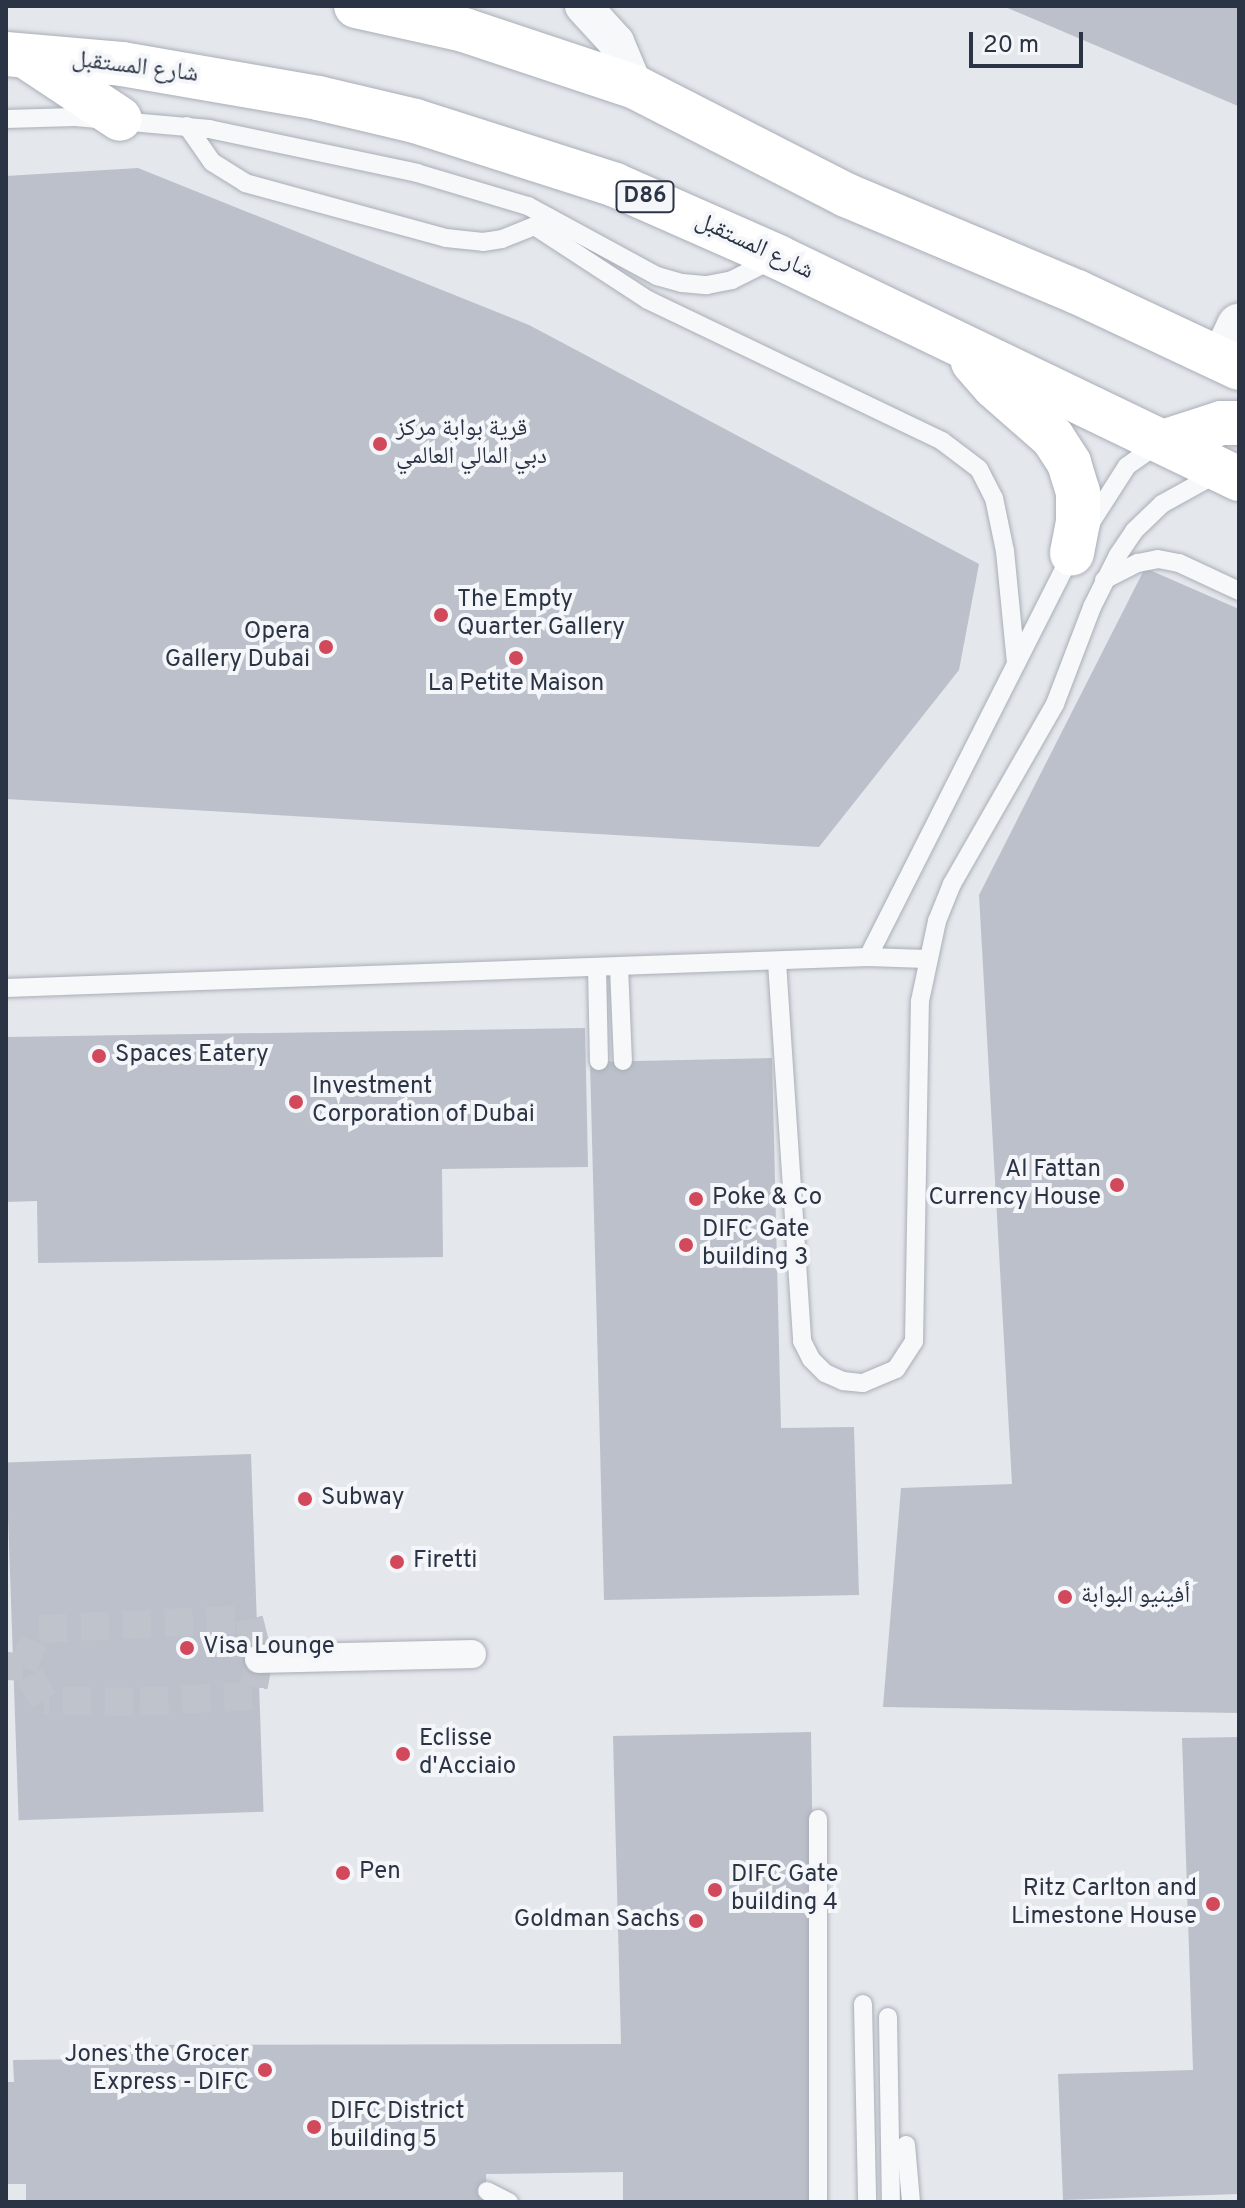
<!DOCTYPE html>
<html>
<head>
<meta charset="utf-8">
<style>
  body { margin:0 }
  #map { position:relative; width:1245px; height:2208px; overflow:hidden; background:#e4e7ec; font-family:Overpass,"Noto Naskh Arabic",sans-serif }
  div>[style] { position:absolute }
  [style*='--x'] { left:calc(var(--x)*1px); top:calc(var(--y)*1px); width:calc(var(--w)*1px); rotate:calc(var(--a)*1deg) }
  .building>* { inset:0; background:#bbc0ca; transform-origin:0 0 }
  .pedestrian-tunnel>* { height:28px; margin-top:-14px; transform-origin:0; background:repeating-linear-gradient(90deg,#bfc3cb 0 28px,transparent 0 42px) }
  .roads { filter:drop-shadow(0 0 2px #a9aeb7) drop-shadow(0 0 2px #a9aeb7) }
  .service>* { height:18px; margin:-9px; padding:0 9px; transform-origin:9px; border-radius:9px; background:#f7f8fa }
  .pedestrian>* { height:28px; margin:-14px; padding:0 14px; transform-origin:14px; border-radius:14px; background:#f7f8fa }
  .minor>* { height:36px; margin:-18px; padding:0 18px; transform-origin:18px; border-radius:18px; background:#f7f8fa }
  .tertiary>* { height:44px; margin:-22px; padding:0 22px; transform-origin:22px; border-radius:22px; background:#f7f8fa }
  .primary>* { height:44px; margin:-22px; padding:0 22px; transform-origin:22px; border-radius:22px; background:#fff }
  .dots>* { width:22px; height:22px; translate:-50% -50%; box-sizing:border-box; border:4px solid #f4f6f9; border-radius:50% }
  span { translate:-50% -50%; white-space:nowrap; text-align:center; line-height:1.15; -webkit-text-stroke:8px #f4f6f9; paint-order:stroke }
  .shield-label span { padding:2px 6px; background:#f4f6f9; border:2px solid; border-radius:6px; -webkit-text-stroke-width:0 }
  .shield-label { font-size:22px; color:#2b3445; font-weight:700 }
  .street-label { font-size:24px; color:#2b3445 }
  .poi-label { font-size:24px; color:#2b3445 }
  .left { translate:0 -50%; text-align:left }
  .right { translate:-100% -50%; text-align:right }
  .frame { position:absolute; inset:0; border:8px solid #2b3445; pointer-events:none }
  .scale { position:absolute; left:969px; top:32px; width:114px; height:36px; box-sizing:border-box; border:4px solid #2b3445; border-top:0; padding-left:10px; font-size:24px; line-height:28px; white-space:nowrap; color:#2b3445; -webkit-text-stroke:6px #f4f6f9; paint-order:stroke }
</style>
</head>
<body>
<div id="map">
  <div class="building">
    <div style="clip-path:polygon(1003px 6px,1239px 6px,1239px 103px,1238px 106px)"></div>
    <div style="clip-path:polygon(138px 168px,529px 325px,979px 564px,959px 670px,819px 847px,6px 799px,6px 176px)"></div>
    <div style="clip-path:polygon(1145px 568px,1239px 609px,1239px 1713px,883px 1707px,901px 1488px,1012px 1484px,979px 895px)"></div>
    <div style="clip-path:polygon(585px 1028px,588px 1167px,442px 1169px,443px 1257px,38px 1263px,37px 1201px,6px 1202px,6px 1037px)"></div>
    <div style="clip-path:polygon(772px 1058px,781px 1428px,854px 1427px,859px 1595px,604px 1600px,590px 1062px)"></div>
    <div style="left:251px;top:1454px;width:358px;height:245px;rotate:88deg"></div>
    <div style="clip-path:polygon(811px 1732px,818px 2202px,623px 2202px,623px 2172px,486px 2174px,487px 2202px,26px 2202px,26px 2184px,6px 2184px,6px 2082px,14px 2082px,13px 2060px,103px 2059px,100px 2045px,621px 2044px,613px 1736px)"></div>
    <div style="clip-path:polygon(1239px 1737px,1239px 2194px,1063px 2200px,1058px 2074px,1193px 2070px,1182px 1738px)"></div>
  </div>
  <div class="pedestrian-tunnel">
    <div style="--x:6;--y:1666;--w:17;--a:3"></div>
    <div style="--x:23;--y:1667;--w:41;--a:-67.2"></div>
    <div style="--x:39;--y:1629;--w:210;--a:-2.7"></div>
    <div style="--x:249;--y:1619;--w:41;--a:76"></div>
    <div style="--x:259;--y:1659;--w:38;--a:101"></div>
    <div style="--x:252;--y:1696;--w:119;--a:177.1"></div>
    <div style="--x:133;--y:1702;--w:89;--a:-178.7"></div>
    <div style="--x:44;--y:1700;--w:39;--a:-122"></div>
  </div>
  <div class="roads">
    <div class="service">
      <div style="--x:6;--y:119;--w:69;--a:-1.7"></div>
      <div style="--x:75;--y:117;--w:135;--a:5.1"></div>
      <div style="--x:209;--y:129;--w:213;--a:11.9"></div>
      <div style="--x:417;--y:173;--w:116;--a:16.6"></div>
      <div style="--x:528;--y:206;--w:147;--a:28.5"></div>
      <div style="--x:657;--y:276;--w:26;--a:16"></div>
      <div style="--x:682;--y:283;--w:25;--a:5"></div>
      <div style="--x:707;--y:285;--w:25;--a:-11"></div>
      <div style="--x:732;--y:280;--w:49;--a:-26.6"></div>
      <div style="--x:187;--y:126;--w:44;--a:55.2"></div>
      <div style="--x:212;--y:162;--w:39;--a:32"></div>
      <div style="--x:245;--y:183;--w:208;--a:15.3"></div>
      <div style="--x:446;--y:238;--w:37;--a:6"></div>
      <div style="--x:483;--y:242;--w:19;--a:-9"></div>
      <div style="--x:502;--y:239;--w:48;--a:-21.8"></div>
      <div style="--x:536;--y:227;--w:134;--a:33.1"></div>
      <div style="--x:648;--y:300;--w:326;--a:25.6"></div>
      <div style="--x:942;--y:441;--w:46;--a:37.1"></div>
      <div style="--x:979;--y:469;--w:33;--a:63"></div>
      <div style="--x:994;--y:498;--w:54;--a:78.3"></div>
      <div style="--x:1005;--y:551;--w:113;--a:84.4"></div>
      <div style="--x:1088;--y:527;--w:72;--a:-57.4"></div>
      <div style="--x:1127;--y:466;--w:38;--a:-35"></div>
      <div style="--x:1104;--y:580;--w:38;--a:-27"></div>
      <div style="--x:1138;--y:563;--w:20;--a:-11"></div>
      <div style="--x:1158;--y:559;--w:21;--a:11"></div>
      <div style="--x:1179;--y:563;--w:66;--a:25"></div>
      <div style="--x:868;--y:957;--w:454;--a:-63.2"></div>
      <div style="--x:777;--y:962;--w:380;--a:86.2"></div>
      <div style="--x:802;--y:1341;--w:20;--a:63"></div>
      <div style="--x:811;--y:1359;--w:20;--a:45"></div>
      <div style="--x:825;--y:1373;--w:20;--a:24"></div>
      <div style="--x:843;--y:1381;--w:20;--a:6"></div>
      <div style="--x:863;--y:1383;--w:36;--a:-23"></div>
      <div style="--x:896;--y:1369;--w:33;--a:-57"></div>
      <div style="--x:914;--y:1341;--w:340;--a:-89"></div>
      <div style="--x:920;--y:1001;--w:82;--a:-78"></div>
      <div style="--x:937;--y:921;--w:40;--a:-68"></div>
      <div style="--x:952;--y:884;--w:207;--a:-60.2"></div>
      <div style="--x:1055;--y:704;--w:104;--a:-69.1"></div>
      <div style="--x:1092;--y:607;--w:58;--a:-63.4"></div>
      <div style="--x:1118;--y:555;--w:29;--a:-56"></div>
      <div style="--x:1134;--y:531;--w:39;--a:-44"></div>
      <div style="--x:1162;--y:504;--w:64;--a:-29"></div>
      <div style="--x:619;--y:967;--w:94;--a:87.6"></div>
      <div style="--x:597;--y:968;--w:93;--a:88.8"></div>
      <div style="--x:6;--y:988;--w:863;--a:-2.06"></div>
      <div style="--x:868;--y:957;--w:58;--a:2"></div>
      <div style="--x:818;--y:1819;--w:383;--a:90"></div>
      <div style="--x:863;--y:2004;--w:198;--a:88.8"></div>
      <div style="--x:888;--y:2017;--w:185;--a:89.1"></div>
      <div style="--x:906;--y:2145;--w:57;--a:85"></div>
      <div style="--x:487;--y:2191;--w:25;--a:27"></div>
    </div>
    <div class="pedestrian">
      <div style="--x:259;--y:1659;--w:213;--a:-1.3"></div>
    </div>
    <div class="minor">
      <div style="--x:583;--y:6;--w:49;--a:47.5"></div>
      <div style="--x:616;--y:42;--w:49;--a:67.1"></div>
    </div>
    <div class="tertiary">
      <div style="--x:1223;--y:360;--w:38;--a:-65"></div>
    </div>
    <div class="primary">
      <div style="--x:356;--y:6;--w:111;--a:12.5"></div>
      <div style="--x:464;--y:30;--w:180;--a:18.4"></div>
      <div style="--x:635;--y:87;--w:237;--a:27.1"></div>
      <div style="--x:846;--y:195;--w:251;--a:22.8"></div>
      <div style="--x:1077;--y:292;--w:179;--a:25.1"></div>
      <div style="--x:6;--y:54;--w:116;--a:4.9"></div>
      <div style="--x:122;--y:64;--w:199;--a:9.8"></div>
      <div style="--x:318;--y:98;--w:100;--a:13.3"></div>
      <div style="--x:415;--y:121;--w:210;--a:17.7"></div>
      <div style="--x:615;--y:185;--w:178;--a:23.8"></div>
      <div style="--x:778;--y:257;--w:512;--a:25.71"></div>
      <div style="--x:28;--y:58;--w:110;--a:33.5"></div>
      <div style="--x:973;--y:362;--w:33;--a:49"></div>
      <div style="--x:995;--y:387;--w:77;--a:41.3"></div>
      <div style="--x:1053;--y:438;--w:30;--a:57"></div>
      <div style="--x:1069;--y:463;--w:30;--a:73"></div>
      <div style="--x:1078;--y:492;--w:30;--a:90"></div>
      <div style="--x:1078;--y:522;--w:32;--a:101"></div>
      <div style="--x:1163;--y:442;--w:61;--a:-18.1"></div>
      <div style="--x:1221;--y:423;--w:18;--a:0"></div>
    </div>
  </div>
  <div class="dots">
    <div style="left:380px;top:444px;background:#d1495b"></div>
    <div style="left:441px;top:615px;background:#d1495b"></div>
    <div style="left:326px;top:647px;background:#d1495b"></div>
    <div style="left:516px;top:658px;background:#d1495b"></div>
    <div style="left:99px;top:1056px;background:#d1495b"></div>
    <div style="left:296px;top:1102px;background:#d1495b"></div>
    <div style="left:1117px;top:1185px;background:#d1495b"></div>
    <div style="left:696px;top:1199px;background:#d1495b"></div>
    <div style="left:686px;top:1245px;background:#d1495b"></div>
    <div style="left:305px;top:1499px;background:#d1495b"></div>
    <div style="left:397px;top:1562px;background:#d1495b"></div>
    <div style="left:1065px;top:1597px;background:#d1495b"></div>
    <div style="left:187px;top:1648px;background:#d1495b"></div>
    <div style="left:403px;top:1754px;background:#d1495b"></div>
    <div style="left:343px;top:1873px;background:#d1495b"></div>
    <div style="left:715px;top:1890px;background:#d1495b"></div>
    <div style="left:1213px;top:1904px;background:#d1495b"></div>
    <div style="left:696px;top:1921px;background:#d1495b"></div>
    <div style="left:265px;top:2070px;background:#d1495b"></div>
    <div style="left:314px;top:2127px;background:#d1495b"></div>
  </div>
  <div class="shield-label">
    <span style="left:645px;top:197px">D86</span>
  </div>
  <div class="street-label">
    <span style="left:135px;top:68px;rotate:7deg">شارع المستقبل</span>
    <span style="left:754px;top:247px;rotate:25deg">شارع المستقبل</span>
  </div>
  <div class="poi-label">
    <span class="left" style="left:396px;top:444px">قرية بوابة مركز<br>دبي المالي العالمي</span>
    <span class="left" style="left:457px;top:615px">The Empty<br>Quarter Gallery</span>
    <span class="right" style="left:310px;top:647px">Opera<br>Gallery Dubai</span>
    <span style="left:516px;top:685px">La Petite Maison</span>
    <span class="left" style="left:115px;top:1056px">Spaces Eatery</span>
    <span class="left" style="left:312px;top:1102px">Investment<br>Corporation of Dubai</span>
    <span class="right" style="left:1101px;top:1185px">Al Fattan<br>Currency House</span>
    <span class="left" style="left:712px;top:1199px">Poke &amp; Co</span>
    <span class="left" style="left:702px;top:1245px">DIFC Gate<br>building 3</span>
    <span class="left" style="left:321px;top:1499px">Subway</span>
    <span class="left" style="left:413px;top:1562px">Firetti</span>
    <span class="left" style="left:1081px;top:1597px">أفينيو البوابة</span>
    <span class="left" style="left:203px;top:1648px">Visa Lounge</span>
    <span class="left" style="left:419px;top:1754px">Eclisse<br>d'Acciaio</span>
    <span class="left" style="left:359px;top:1873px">Pen</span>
    <span class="left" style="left:731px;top:1890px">DIFC Gate<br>building 4</span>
    <span class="right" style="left:1197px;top:1904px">Ritz Carlton and<br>Limestone House</span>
    <span class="right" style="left:680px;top:1921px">Goldman Sachs</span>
    <span class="right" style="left:249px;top:2070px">Jones the Grocer<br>Express - DIFC</span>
    <span class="left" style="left:330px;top:2127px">DIFC District<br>building 5</span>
  </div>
  <div class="frame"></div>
  <div class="scale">20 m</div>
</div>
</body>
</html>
